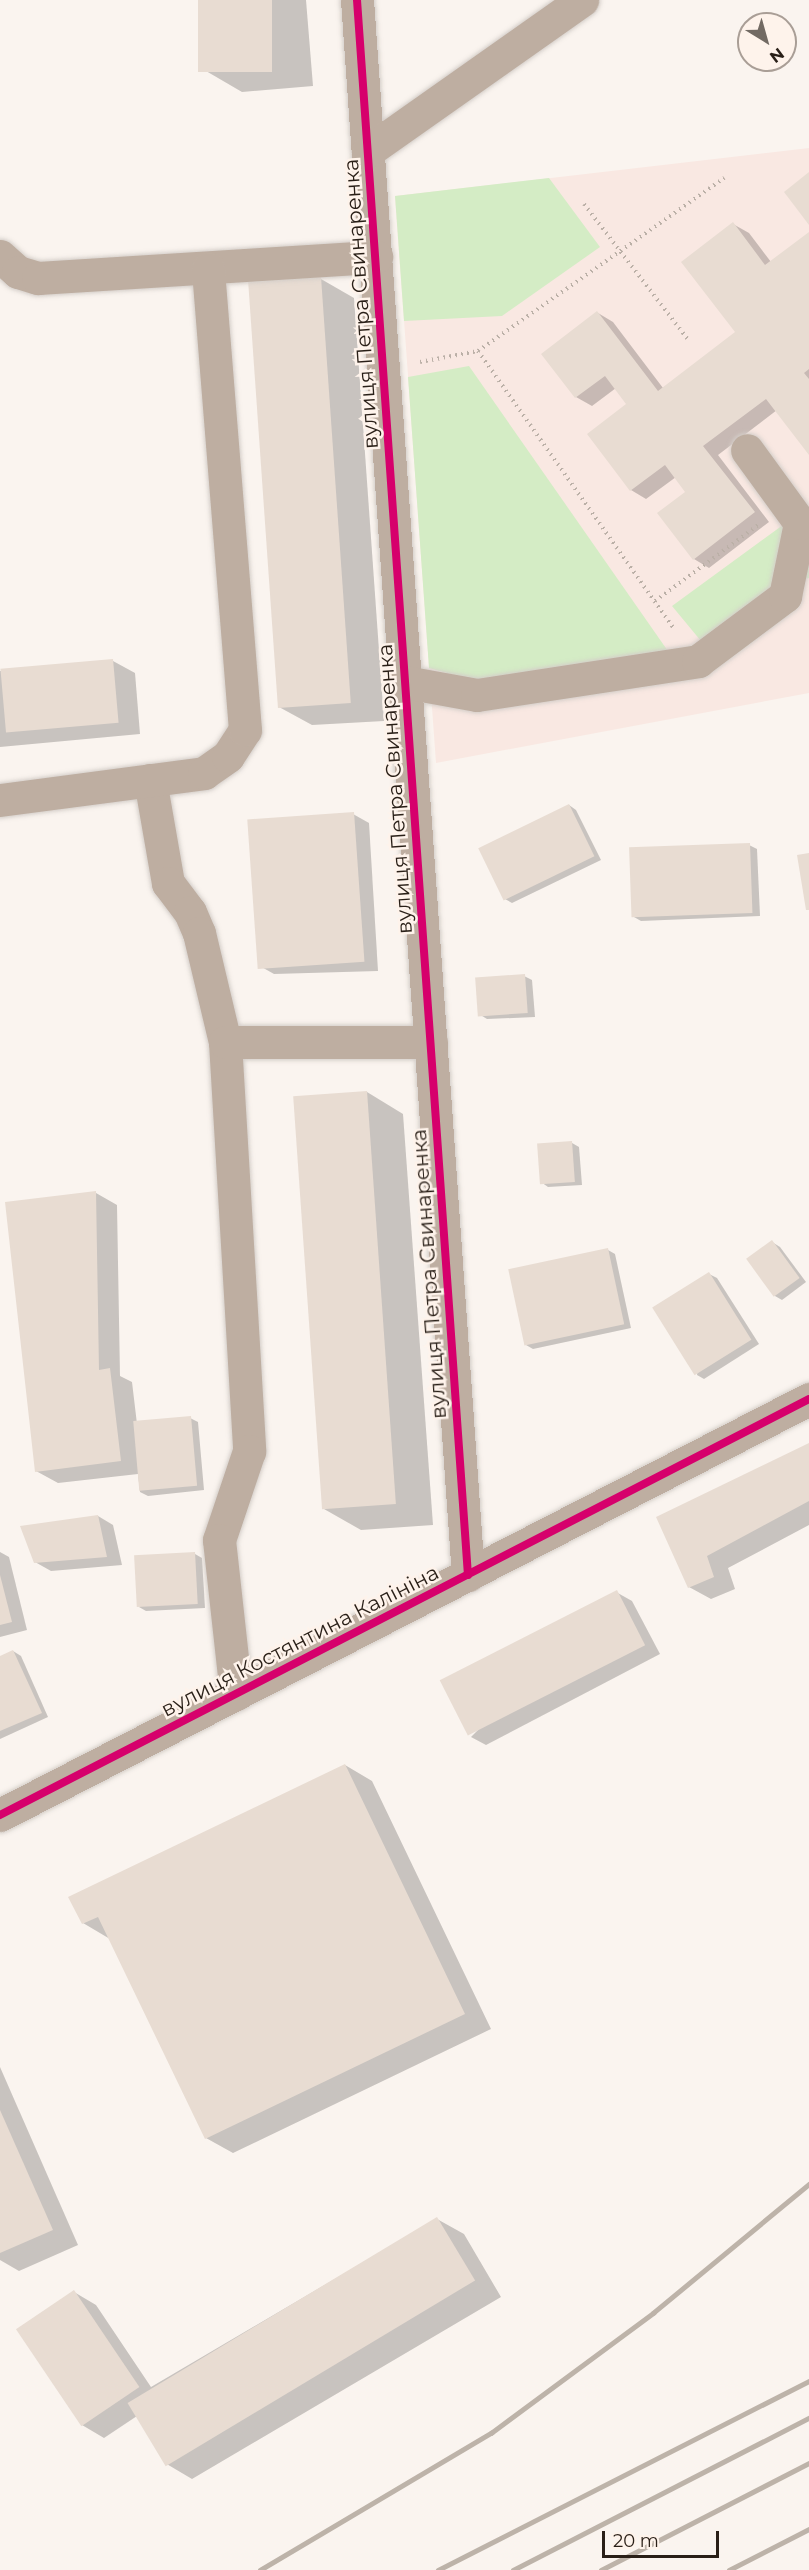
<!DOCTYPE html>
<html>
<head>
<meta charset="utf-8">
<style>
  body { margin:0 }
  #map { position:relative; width:809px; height:2570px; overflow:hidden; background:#faf4ef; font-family:Montserrat,sans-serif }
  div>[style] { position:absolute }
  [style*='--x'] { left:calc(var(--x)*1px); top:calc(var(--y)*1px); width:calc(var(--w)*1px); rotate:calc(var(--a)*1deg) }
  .education>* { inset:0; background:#f9e8e2 }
  .green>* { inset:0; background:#d4ecc5 }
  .shadow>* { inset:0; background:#0003 }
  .building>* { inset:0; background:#e8dcd2; transform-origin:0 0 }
  .path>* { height:4px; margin-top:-2px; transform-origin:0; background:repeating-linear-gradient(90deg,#bbb0a7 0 1.5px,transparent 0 6px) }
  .roads { filter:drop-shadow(0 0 2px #d4cec9) drop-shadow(0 0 2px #d4cec9) }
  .minor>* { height:33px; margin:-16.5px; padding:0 16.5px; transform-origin:16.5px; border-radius:16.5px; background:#beaea1 }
  .rail>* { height:4.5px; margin:-2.25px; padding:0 2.25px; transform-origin:2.25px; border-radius:2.25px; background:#bdb3a9 }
  .cycleway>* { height:8px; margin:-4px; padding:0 4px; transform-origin:4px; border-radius:4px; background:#d6006c }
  span { translate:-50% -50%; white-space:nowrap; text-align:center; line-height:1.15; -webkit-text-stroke:5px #fef3eb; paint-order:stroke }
  .street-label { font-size:21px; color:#291f17 }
  .north { position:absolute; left:737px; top:12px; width:60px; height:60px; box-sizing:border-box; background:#fef3eb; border:2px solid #a99e96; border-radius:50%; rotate:143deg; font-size:16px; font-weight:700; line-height:24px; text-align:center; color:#291f17 }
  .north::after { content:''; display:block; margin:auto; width:21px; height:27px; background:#726a63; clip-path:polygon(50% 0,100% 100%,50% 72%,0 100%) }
  .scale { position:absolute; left:602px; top:2531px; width:117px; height:27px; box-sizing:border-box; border:3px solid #291f17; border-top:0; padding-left:8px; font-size:18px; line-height:21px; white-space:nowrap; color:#291f17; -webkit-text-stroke:4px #fef3eb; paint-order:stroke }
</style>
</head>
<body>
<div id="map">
  <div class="education">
    <div style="clip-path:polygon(809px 148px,809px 693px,436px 763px,395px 196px)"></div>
  </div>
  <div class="green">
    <div style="clip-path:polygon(549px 178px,600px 247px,502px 316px,404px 321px,395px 196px)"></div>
    <div style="clip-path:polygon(469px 366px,670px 654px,479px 682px,429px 668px,408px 377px)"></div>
    <div style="clip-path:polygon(809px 506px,809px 578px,772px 587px,701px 641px,672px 606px)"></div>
  </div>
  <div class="shadow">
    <div style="clip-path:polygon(199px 0,306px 0,313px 86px,242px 92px,206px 71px)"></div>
    <div style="clip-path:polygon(733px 224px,749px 233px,771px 262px,809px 234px,809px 452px,777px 410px,718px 455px,769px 522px,709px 568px,694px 559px,688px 492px,676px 477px,646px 499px,631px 490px,628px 404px,616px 388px,592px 406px,576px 397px,543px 354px,598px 313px,613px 322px,663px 388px,737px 333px)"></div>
    <div style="clip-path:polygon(321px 279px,354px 298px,384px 721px,312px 725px,279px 707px)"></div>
    <div style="clip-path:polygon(113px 661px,135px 673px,140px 734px,0 747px,0 671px)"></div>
    <div style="clip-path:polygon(569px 805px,576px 810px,601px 860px,512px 903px,505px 899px)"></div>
    <div style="clip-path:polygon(353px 814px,369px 823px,378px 971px,274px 974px,258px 965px)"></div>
    <div style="clip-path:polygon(749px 845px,757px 849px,760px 916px,641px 921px,634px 917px)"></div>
    <div style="clip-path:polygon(524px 976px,532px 980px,535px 1017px,487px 1019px,479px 1014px)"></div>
    <div style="clip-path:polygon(367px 1092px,403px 1114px,433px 1525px,361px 1530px,324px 1509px)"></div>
    <div style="clip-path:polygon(572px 1143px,579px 1147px,582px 1185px,548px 1187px,541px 1182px)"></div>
    <div style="clip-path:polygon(96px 1193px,117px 1205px,120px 1376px,132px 1382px,137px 1424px,190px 1418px,198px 1422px,204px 1490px,148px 1496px,140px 1492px,138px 1474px,58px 1483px,36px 1471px)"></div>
    <div style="clip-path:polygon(772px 1242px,780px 1247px,806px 1282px,782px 1300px,775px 1296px)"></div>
    <div style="clip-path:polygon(608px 1250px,615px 1254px,631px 1328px,533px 1349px,526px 1345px)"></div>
    <div style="clip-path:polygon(709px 1274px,717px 1278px,759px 1344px,704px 1379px,697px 1375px)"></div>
    <div style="clip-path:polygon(809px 1444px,809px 1525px,728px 1568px,735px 1589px,711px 1599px,689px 1587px,658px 1518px)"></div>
    <div style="clip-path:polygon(98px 1516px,113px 1525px,122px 1565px,51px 1571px,35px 1562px)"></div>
    <div style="clip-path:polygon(0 1552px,9px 1557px,27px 1630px,0 1637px)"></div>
    <div style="clip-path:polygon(195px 1554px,202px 1558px,205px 1608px,146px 1611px,139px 1607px)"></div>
    <div style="clip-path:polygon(616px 1592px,632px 1601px,660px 1654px,486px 1745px,471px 1737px)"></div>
    <div style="clip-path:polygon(13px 1651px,21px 1656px,48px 1717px,0 1739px,0 1657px)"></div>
    <div style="clip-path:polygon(345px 1765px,372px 1781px,491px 2029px,233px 2153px,206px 2138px,110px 1939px,83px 1923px)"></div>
    <div style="clip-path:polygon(0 2067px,78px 2245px,19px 2271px,0 2260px)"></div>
    <div style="clip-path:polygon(437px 2219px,464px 2234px,501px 2297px,192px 2479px,165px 2463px,137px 2416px,104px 2438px,82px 2425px,18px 2330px,74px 2292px,96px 2305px,151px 2387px)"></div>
  </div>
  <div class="building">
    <div style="left:198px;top:0;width:74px;height:72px"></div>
    <div style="clip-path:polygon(809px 172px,809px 225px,784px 192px)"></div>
    <div style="clip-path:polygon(733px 222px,765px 265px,809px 232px,809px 369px,804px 373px,809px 379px,809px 455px,766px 399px,703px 446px,755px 512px,693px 560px,657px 513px,685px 492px,665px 465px,630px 491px,587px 434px,626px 404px,605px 376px,575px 398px,541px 354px,597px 311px,658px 391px,735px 332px,681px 262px)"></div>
    <div style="left:321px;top:277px;width:427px;height:73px;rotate:86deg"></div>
    <div style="left:113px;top:659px;width:64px;height:113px;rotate:85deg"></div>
    <div style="left:569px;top:804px;width:58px;height:101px;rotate:64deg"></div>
    <div style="left:354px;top:812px;width:150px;height:107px;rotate:86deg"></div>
    <div style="left:750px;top:843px;width:70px;height:121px;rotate:88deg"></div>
    <div style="clip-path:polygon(809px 853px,809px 910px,806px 910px,797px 855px)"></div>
    <div style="left:525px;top:974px;width:39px;height:50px;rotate:86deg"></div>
    <div style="left:367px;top:1091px;width:414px;height:74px;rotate:86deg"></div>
    <div style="left:572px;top:1141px;width:41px;height:35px;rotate:86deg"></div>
    <div style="clip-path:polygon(96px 1191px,99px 1370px,110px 1368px,121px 1461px,35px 1472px,5px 1202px)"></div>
    <div style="left:772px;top:1240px;width:47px;height:32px;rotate:54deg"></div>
    <div style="left:608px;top:1248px;width:78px;height:102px;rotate:78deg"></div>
    <div style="left:709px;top:1272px;width:80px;height:67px;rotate:58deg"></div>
    <div style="left:191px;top:1416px;width:70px;height:58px;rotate:85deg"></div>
    <div style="clip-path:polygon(809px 1443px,809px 1501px,707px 1556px,714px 1577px,688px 1588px,656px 1517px)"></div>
    <div style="clip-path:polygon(98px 1515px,107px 1557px,34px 1563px,20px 1526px)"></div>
    <div style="left:195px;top:1552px;width:52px;height:61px;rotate:87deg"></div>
    <div style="clip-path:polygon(0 1575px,12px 1622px,0 1625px)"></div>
    <div style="left:617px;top:1590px;width:62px;height:199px;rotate:63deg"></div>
    <div style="clip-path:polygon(13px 1650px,42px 1713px,0 1731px,0 1656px)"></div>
    <div style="clip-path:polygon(345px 1764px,465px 2014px,205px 2139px,98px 1917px,82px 1924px,68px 1897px)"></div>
    <div style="clip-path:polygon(0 2110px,53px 2230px,0 2253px)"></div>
    <div style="left:437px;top:2217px;width:74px;height:361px;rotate:59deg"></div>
    <div style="left:74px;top:2290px;width:117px;height:70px;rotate:56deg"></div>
  </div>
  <div class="path">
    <div style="--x:584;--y:204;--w:173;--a:52.5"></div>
    <div style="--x:478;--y:351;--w:301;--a:-35.1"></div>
    <div style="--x:420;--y:362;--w:59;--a:-10.7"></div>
    <div style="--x:478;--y:351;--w:338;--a:54.8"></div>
    <div style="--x:655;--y:601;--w:128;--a:-36.4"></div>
  </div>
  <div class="roads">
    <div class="minor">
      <div style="--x:357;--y:0;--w:1579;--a:85.97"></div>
      <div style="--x:368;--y:151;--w:262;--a:-35.2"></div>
      <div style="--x:0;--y:256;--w:24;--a:42"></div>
      <div style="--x:18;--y:272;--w:21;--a:17"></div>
      <div style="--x:38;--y:278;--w:339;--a:-3.6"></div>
      <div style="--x:405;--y:682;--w:73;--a:10.2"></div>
      <div style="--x:477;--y:695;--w:224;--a:-8.7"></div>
      <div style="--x:698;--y:661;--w:109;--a:-36.8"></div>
      <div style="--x:785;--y:596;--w:75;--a:-78.4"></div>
      <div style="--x:800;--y:523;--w:90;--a:-126"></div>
      <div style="--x:150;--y:780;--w:105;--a:80.1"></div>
      <div style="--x:168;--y:883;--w:36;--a:53"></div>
      <div style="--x:190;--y:912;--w:23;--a:67"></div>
      <div style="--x:199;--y:933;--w:112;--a:76.6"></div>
      <div style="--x:225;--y:1042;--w:410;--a:86.6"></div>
      <div style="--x:249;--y:1451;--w:94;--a:108.6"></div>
      <div style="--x:219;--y:1540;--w:155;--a:83.7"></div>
      <div style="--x:0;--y:800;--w:206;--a:-7.5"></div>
      <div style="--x:204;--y:773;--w:29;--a:-35"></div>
      <div style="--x:228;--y:756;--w:31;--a:-57"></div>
      <div style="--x:245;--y:730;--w:463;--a:-94.6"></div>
      <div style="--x:225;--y:1042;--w:206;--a:0"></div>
      <div style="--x:0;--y:1815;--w:910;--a:-27.21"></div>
    </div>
  </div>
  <div class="rail">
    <div style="--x:260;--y:2570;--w:269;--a:-30.7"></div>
    <div style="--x:491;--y:2433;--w:202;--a:-36.5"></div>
    <div style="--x:653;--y:2313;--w:202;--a:-39.6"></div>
    <div style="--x:438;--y:2570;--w:416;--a:-27"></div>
    <div style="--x:513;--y:2570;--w:333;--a:-27.2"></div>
    <div style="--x:601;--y:2570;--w:234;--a:-27.2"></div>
    <div style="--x:729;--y:2570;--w:90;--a:-27.1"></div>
  </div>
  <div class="cycleway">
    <div style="--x:357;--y:0;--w:1579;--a:85.97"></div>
    <div style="--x:0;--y:1815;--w:910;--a:-27.21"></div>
  </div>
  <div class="street-label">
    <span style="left:361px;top:304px;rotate:-94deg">вулиця Петра Свинаренка</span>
    <span style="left:395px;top:789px;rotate:-94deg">вулиця Петра Свинаренка</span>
    <span style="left:429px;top:1274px;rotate:-94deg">вулиця Петра Свинаренка</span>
    <span style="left:300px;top:1641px;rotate:-27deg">вулиця Костянтина Калініна</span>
  </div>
  <div class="north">N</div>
  <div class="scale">20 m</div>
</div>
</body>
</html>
